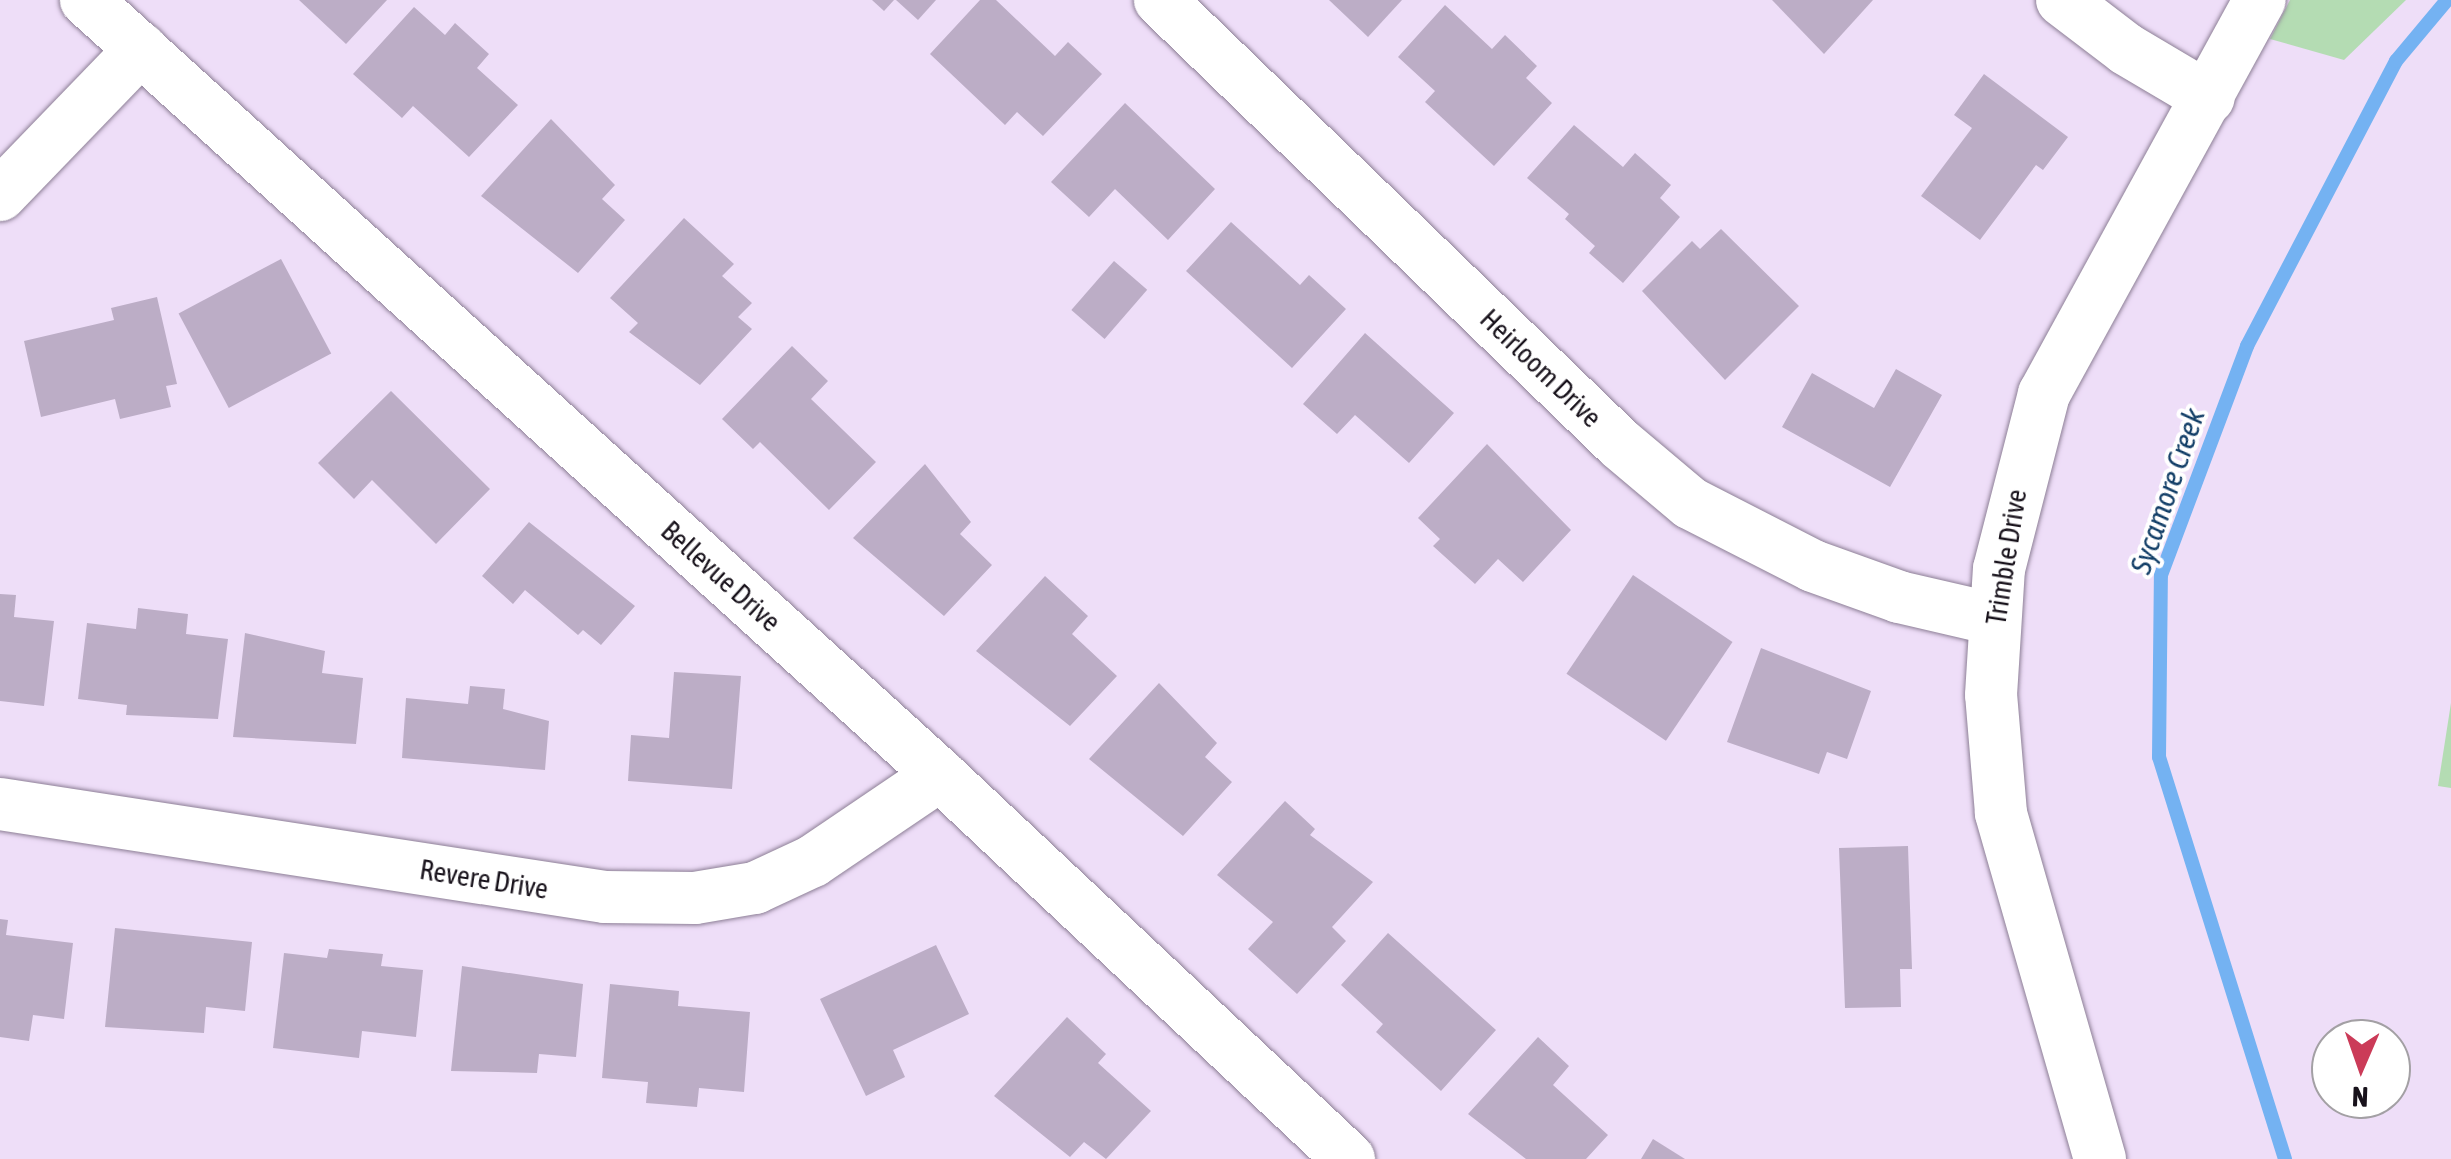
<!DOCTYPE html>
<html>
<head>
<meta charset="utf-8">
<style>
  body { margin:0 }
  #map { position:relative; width:2451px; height:1159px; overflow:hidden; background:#eedef8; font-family:"Asap Condensed",sans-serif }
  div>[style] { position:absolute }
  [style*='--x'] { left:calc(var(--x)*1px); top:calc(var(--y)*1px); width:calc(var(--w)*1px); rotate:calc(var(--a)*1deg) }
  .green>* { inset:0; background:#b4dcb3 }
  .stream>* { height:14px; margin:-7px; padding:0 7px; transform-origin:7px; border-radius:7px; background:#74b2f2 }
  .building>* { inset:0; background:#bcadc6; transform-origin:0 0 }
  .roads { filter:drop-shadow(0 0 2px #8d7f96) drop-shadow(0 0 2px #8d7f96) }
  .minor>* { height:52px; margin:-26px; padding:0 26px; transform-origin:26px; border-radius:26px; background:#fff }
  span { translate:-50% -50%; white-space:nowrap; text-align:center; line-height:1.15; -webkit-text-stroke:8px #fff; paint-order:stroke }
  .street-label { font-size:28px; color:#18121b }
  .water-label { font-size:30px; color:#123e67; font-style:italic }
  .north { position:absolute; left:2311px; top:1019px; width:100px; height:100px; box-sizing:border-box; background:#fff; border:2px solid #a3a0a4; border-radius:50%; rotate:182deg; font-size:28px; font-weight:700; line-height:40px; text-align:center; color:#18121b }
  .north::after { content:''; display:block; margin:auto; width:35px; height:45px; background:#cb3b58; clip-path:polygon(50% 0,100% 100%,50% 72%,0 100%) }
</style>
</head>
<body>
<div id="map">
  <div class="green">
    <div style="clip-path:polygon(2290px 0,2406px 0,2344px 60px,2270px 39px)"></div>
    <div style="clip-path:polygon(2451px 703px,2451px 788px,2438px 786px)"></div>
  </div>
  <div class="stream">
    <div style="--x:2285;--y:1159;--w:421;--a:-107.4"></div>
    <div style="--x:2159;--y:757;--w:182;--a:-89.4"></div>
    <div style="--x:2161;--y:575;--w:245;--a:-69.4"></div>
    <div style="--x:2247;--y:346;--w:322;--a:-62.4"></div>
    <div style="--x:2396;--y:61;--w:80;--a:-50.1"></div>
  </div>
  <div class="building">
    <div style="clip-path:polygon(299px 0,387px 0,346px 44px)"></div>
    <div style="clip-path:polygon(872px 0,894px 0,884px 11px)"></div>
    <div style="clip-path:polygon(896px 0,936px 0,918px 20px)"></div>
    <div style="clip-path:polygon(980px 0,996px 0,1055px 56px,1068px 42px,1102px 74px,1043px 136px,1017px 112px,1005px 125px,930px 54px)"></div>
    <div style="clip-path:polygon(1329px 0,1402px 0,1368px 37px)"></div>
    <div style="clip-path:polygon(1772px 0,1873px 0,1824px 54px)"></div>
    <div style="clip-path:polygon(1445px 5px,1492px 49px,1505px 35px,1537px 66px,1526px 78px,1552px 103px,1494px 166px,1425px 102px,1435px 91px,1398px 57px)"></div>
    <div style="clip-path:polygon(414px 7px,445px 35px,455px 23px,489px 54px,477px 68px,518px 105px,469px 157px,413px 106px,402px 118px,353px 74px)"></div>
    <div style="clip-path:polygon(1984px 74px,2068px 137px,2043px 170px,2036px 165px,1980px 240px,1921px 196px,1972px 128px,1954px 115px)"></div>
    <div style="clip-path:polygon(1125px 103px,1215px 189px,1168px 240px,1115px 189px,1089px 217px,1051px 182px)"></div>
    <div style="clip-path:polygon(551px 119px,615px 185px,602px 199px,625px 220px,578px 273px,481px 196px)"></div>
    <div style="clip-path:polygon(1574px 125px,1623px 167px,1635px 153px,1671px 185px,1660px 198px,1680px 217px,1623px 283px,1589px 253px,1595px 246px,1565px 219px,1569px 214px,1527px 178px)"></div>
    <div style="clip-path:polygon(684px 218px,734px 264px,722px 276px,752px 303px,738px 317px,752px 329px,700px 385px,629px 332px,638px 323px,610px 298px)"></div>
    <div style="clip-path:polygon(1231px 222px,1300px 285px,1309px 275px,1346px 309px,1292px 368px,1186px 271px)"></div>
    <div style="clip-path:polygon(1721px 229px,1799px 306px,1725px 380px,1642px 291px,1692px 241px,1700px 249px)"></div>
    <div style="left:281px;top:259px;width:107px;height:116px;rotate:62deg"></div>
    <div style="left:1114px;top:261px;width:44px;height:65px;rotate:41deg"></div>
    <div style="clip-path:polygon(157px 297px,177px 384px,166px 386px,171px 407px,120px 419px,115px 399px,41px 417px,24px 341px,114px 320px,111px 308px)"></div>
    <div style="clip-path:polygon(1365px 333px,1454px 413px,1409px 463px,1355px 415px,1337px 434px,1303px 404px)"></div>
    <div style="clip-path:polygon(792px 346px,828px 381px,811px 399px,876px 462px,829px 510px,760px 442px,753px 449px,722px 419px)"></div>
    <div style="clip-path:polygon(1896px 369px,1942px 395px,1890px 487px,1782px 427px,1812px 373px,1874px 408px)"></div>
    <div style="clip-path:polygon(391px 391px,490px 489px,436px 544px,372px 480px,354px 499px,318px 463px)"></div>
    <div style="clip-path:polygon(1487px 444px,1571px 530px,1523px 582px,1498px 559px,1475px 584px,1433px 546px,1440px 539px,1418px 518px)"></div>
    <div style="clip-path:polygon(925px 464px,971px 522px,960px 534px,992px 565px,944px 616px,853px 538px)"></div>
    <div style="clip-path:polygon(529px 522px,635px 606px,601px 645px,583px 630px,578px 635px,525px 590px,513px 604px,482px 576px)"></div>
    <div style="left:1633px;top:575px;width:120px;height:119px;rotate:34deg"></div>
    <div style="clip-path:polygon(1045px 576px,1088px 616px,1072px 634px,1117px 676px,1070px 726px,976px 651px)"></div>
    <div style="clip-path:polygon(0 594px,16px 595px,14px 617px,54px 621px,44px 706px,0 701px)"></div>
    <div style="clip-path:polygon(138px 608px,188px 614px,186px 634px,228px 639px,218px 719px,126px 715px,127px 705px,78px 699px,87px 623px,136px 629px)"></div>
    <div style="clip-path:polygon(245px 633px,325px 651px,322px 673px,363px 678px,356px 744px,233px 737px)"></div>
    <div style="clip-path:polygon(1761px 648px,1871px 691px,1847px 759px,1827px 752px,1819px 774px,1727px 742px)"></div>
    <div style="clip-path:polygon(674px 672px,741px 676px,732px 789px,628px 781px,631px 735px,669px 738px)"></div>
    <div style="clip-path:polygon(1159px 683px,1217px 743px,1205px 757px,1232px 782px,1183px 836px,1089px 759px)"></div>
    <div style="clip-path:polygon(470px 686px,505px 689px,503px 709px,549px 721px,545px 770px,402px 758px,406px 698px,468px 704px)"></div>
    <div style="clip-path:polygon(1285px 801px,1315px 829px,1310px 835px,1373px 882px,1332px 927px,1346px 941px,1297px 994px,1248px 949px,1273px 922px,1217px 875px)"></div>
    <div style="clip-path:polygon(1908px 846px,1912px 969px,1900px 969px,1901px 1007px,1845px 1008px,1839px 848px)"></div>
    <div style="clip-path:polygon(0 919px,8px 920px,6px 935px,73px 943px,64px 1019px,33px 1015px,29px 1041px,0 1037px)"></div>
    <div style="clip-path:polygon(115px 928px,252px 942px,245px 1011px,206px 1007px,204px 1033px,105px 1027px)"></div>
    <div style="clip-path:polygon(1388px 933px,1496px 1030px,1441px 1091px,1376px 1032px,1383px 1024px,1341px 985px)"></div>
    <div style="clip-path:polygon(936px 945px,969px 1014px,893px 1050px,905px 1077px,866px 1096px,820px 999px)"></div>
    <div style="clip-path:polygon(329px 949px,383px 954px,381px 966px,423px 970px,416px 1037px,362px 1031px,359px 1058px,273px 1048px,284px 953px,327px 958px)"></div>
    <div style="clip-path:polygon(462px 966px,583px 984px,576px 1057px,539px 1054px,537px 1073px,451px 1071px)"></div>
    <div style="clip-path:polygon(610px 984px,679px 991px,678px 1006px,750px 1012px,744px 1092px,699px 1088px,697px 1107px,646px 1103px,648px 1082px,602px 1078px)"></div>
    <div style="clip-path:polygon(1067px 1017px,1106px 1054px,1098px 1063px,1151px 1111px,1106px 1159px,1084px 1142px,1070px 1157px,994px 1096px)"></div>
    <div style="clip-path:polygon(1538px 1037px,1569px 1066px,1553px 1085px,1608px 1135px,1586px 1159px,1526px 1159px,1468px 1114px)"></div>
    <div style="clip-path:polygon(1653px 1139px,1685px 1159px,1641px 1159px)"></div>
  </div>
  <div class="roads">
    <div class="minor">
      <div style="--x:86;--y:0;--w:1153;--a:42.22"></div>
      <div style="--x:940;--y:775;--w:561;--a:43.19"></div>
      <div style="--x:1160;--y:0;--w:639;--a:43.99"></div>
      <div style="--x:1620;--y:444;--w:92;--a:40.1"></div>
      <div style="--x:1690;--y:503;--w:138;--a:27.1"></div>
      <div style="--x:1813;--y:566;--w:91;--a:19.8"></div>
      <div style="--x:1899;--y:597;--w:98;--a:13"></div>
      <div style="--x:2062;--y:0;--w:81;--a:37.4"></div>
      <div style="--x:2126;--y:49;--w:96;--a:30.6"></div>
      <div style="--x:0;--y:195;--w:203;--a:-46"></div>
      <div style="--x:0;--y:804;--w:612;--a:8.74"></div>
      <div style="--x:605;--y:897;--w:90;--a:0.6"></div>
      <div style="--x:695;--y:898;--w:61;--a:-9.5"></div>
      <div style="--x:755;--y:888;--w:64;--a:-25"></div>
      <div style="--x:813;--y:861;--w:153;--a:-34.1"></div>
      <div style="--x:2100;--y:1159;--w:360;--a:-106"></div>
      <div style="--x:2001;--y:813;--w:118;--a:-94.8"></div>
      <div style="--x:1991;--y:695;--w:126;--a:-86.4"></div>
      <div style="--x:1999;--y:569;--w:181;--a:-75.6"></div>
      <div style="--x:2044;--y:394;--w:449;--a:-61.3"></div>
    </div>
  </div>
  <div class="street-label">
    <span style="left:1541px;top:368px;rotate:44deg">Heirloom Drive</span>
    <span style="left:2006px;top:557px;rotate:-81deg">Trimble Drive</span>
    <span style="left:721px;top:576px;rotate:42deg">Bellevue Drive</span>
    <span style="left:484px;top:879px;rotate:9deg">Revere Drive</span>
  </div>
  <div class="water-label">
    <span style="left:2167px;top:491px;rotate:-71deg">Sycamore Creek</span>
  </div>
  <div class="north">N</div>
</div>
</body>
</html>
